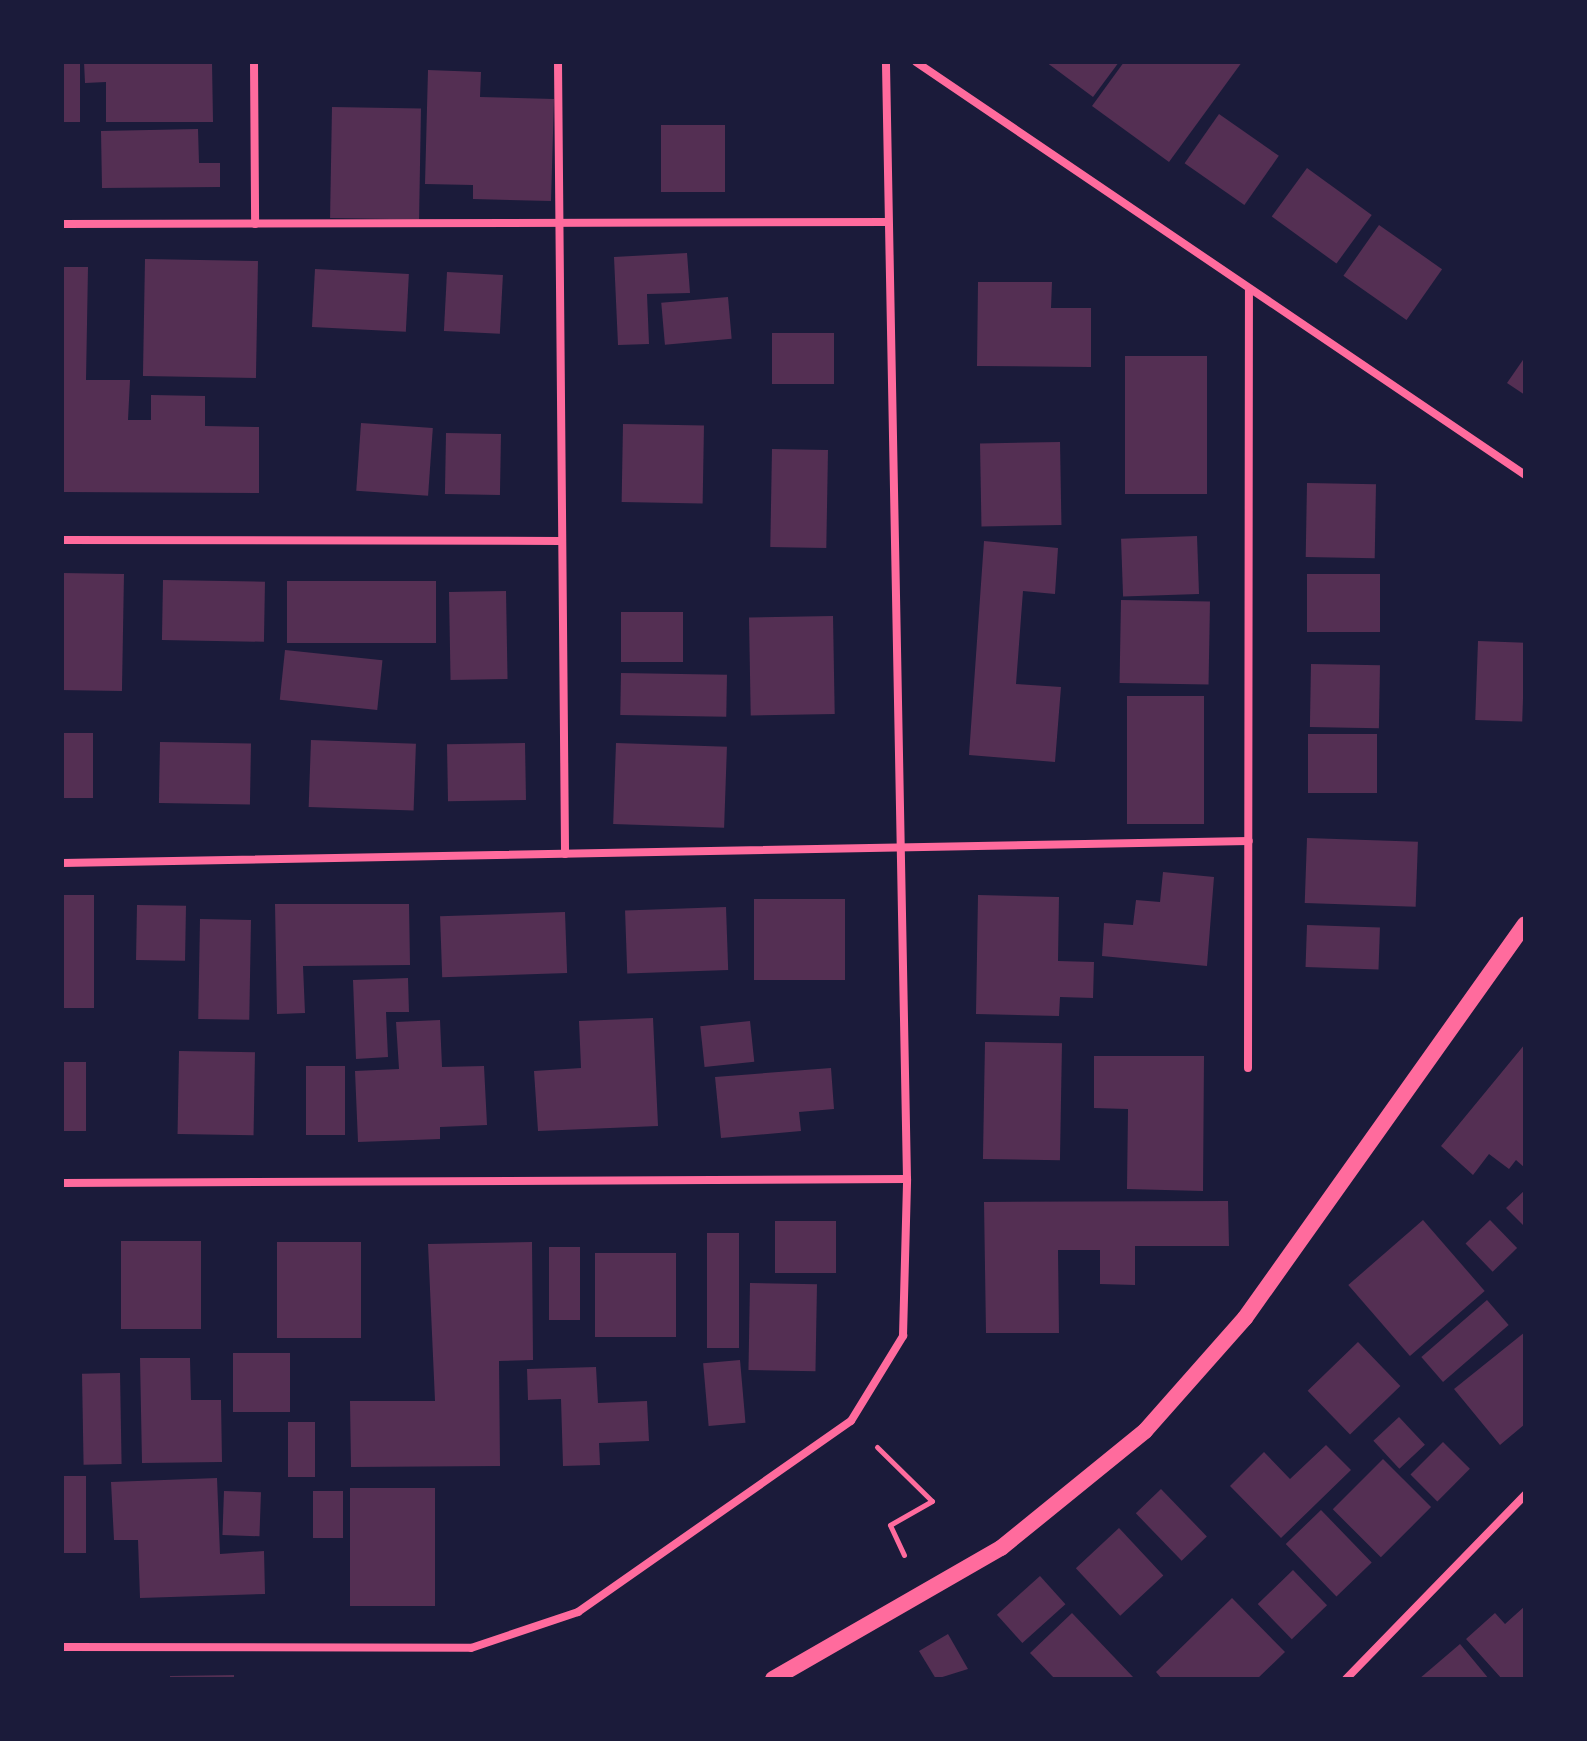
<!DOCTYPE html>
<html>
<head>
<meta charset="utf-8">
<style>
  body { margin:0 }
  #map { position:relative; width:1587px; height:1741px; overflow:hidden; background:#1b1b3a; font-family:"Source Sans 3",sans-serif }
  div>[style] { position:absolute }
  [style*='--x'] { left:calc(var(--x)*1px); top:calc(var(--y)*1px); width:calc(var(--w)*1px); rotate:calc(var(--a)*1deg) }
  .building>* { inset:0; background:#542f53; transform-origin:0 0 }
  .path>* { height:5px; margin:-2.5px; padding:0 2.5px; transform-origin:2.5px; border-radius:2.5px; background:#ff6b9d }
  .minor>* { height:8px; margin:-4px; padding:0 4px; transform-origin:4px; border-radius:4px; background:#ff6b9d }
  .secondary>* { height:16px; margin:-8px; padding:0 8px; transform-origin:8px; border-radius:8px; background:#ff6b9d }
  span { translate:-50% -50%; white-space:nowrap; text-align:center; line-height:1.15; -webkit-text-stroke:6px #1b1b3a; paint-order:stroke }
  .frame { position:absolute; inset:0; border:64px solid #1b1b3a; pointer-events:none }
</style>
</head>
<body>
<div id="map">
  <div class="building">
    <div style="left:62px;top:62px;width:18px;height:60px"></div>
    <div style="clip-path:polygon(84px 62px,212px 62px,213px 122px,106px 122px,106px 82px,85px 83px)"></div>
    <div style="clip-path:polygon(1046px 62px,1119px 62px,1093px 97px)"></div>
    <div style="clip-path:polygon(1124px 62px,1242px 62px,1169px 162px,1092px 106px)"></div>
    <div style="clip-path:polygon(428px 70px,481px 72px,480px 97px,554px 99px,551px 201px,473px 199px,473px 185px,425px 184px)"></div>
    <div style="left:332px;top:107px;width:89px;height:111px;rotate:1deg"></div>
    <div style="left:1219px;top:114px;width:73px;height:60px;rotate:35deg"></div>
    <div style="left:661px;top:125px;width:64px;height:67px"></div>
    <div style="clip-path:polygon(198px 129px,199px 163px,220px 163px,220px 187px,102px 188px,101px 131px)"></div>
    <div style="left:1307px;top:168px;width:80px;height:60px;rotate:36deg"></div>
    <div style="left:1379px;top:225px;width:77px;height:62px;rotate:35deg"></div>
    <div style="clip-path:polygon(687px 253px,690px 293px,647px 294px,649px 344px,618px 345px,614px 257px)"></div>
    <div style="left:145px;top:259px;width:113px;height:117px;rotate:1deg"></div>
    <div style="clip-path:polygon(62px 267px,88px 267px,86px 380px,130px 380px,128px 420px,151px 420px,151px 395px,205px 396px,205px 426px,259px 427px,259px 493px,62px 492px)"></div>
    <div style="left:315px;top:269px;width:94px;height:58px;rotate:3deg"></div>
    <div style="left:447px;top:272px;width:56px;height:59px;rotate:3deg"></div>
    <div style="clip-path:polygon(978px 282px,1052px 282px,1051px 308px,1091px 308px,1091px 367px,977px 366px)"></div>
    <div style="left:728px;top:297px;width:42px;height:67px;rotate:85deg"></div>
    <div style="left:772px;top:333px;width:62px;height:51px"></div>
    <div style="left:1125px;top:356px;width:82px;height:138px"></div>
    <div style="clip-path:polygon(1525px 357px,1525px 395px,1507px 383px)"></div>
    <div style="left:361px;top:423px;width:72px;height:68px;rotate:4deg"></div>
    <div style="left:623px;top:424px;width:81px;height:78px;rotate:1deg"></div>
    <div style="left:446px;top:433px;width:55px;height:61px;rotate:1deg"></div>
    <div style="left:1060px;top:442px;width:83px;height:80px;rotate:89deg"></div>
    <div style="left:772px;top:449px;width:56px;height:98px;rotate:1deg"></div>
    <div style="left:1307px;top:483px;width:69px;height:74px;rotate:1deg"></div>
    <div style="left:1197px;top:536px;width:58px;height:76px;rotate:88deg"></div>
    <div style="clip-path:polygon(984px 541px,1058px 548px,1055px 594px,1023px 591px,1016px 684px,1061px 687px,1055px 762px,969px 755px)"></div>
    <div style="left:62px;top:573px;width:62px;height:117px;rotate:1deg"></div>
    <div style="left:1307px;top:574px;width:73px;height:58px"></div>
    <div style="left:163px;top:580px;width:102px;height:60px;rotate:1deg"></div>
    <div style="left:287px;top:581px;width:149px;height:62px"></div>
    <div style="left:506px;top:591px;width:88px;height:57px;rotate:89deg"></div>
    <div style="left:1121px;top:600px;width:89px;height:83px;rotate:1deg"></div>
    <div style="left:683px;top:612px;width:50px;height:62px;rotate:90deg"></div>
    <div style="left:833px;top:616px;width:98px;height:84px;rotate:89deg"></div>
    <div style="left:1478px;top:641px;width:47px;height:79px;rotate:2deg"></div>
    <div style="left:285px;top:650px;width:98px;height:50px;rotate:6deg"></div>
    <div style="left:1311px;top:664px;width:69px;height:63px;rotate:1deg"></div>
    <div style="left:621px;top:673px;width:106px;height:42px;rotate:1deg"></div>
    <div style="left:1204px;top:696px;width:128px;height:77px;rotate:90deg"></div>
    <div style="left:62px;top:733px;width:31px;height:65px"></div>
    <div style="left:1377px;top:734px;width:59px;height:69px;rotate:90deg"></div>
    <div style="left:311px;top:740px;width:105px;height:67px;rotate:2deg"></div>
    <div style="left:160px;top:742px;width:91px;height:61px;rotate:1deg"></div>
    <div style="left:525px;top:743px;width:57px;height:78px;rotate:89deg"></div>
    <div style="left:616px;top:743px;width:111px;height:81px;rotate:2deg"></div>
    <div style="left:1307px;top:838px;width:111px;height:65px;rotate:2deg"></div>
    <div style="clip-path:polygon(1163px 872px,1214px 877px,1207px 966px,1102px 956px,1104px 923px,1133px 925px,1136px 900px,1160px 902px)"></div>
    <div style="left:62px;top:895px;width:32px;height:113px"></div>
    <div style="clip-path:polygon(978px 895px,1059px 897px,1058px 961px,1094px 962px,1093px 998px,1060px 997px,1059px 1016px,976px 1014px)"></div>
    <div style="left:845px;top:899px;width:81px;height:91px;rotate:90deg"></div>
    <div style="clip-path:polygon(275px 904px,409px 904px,410px 965px,303px 966px,305px 1013px,277px 1014px)"></div>
    <div style="left:137px;top:905px;width:49px;height:55px;rotate:1deg"></div>
    <div style="left:726px;top:907px;width:63px;height:101px;rotate:88deg"></div>
    <div style="left:565px;top:912px;width:61px;height:125px;rotate:88deg"></div>
    <div style="left:200px;top:919px;width:51px;height:100px;rotate:1deg"></div>
    <div style="left:1307px;top:925px;width:73px;height:42px;rotate:2deg"></div>
    <div style="clip-path:polygon(408px 978px,409px 1012px,386px 1012px,388px 1057px,356px 1059px,353px 980px)"></div>
    <div style="clip-path:polygon(653px 1018px,658px 1126px,538px 1131px,534px 1071px,581px 1068px,579px 1021px)"></div>
    <div style="clip-path:polygon(440px 1020px,442px 1067px,484px 1066px,487px 1125px,440px 1127px,440px 1139px,358px 1142px,355px 1071px,399px 1069px,396px 1022px)"></div>
    <div style="left:750px;top:1021px;width:41px;height:50px;rotate:84deg"></div>
    <div style="left:985px;top:1042px;width:77px;height:117px;rotate:1deg"></div>
    <div style="clip-path:polygon(1525px 1044px,1525px 1168px,1516px 1160px,1509px 1169px,1489px 1154px,1473px 1175px,1441px 1146px)"></div>
    <div style="left:179px;top:1051px;width:76px;height:83px;rotate:1deg"></div>
    <div style="clip-path:polygon(1094px 1056px,1204px 1056px,1203px 1191px,1127px 1189px,1128px 1109px,1094px 1108px)"></div>
    <div style="left:62px;top:1062px;width:24px;height:69px"></div>
    <div style="left:306px;top:1066px;width:39px;height:69px"></div>
    <div style="clip-path:polygon(831px 1068px,834px 1109px,799px 1112px,801px 1131px,721px 1138px,715px 1077px)"></div>
    <div style="clip-path:polygon(1525px 1190px,1525px 1227px,1506px 1208px)"></div>
    <div style="clip-path:polygon(1228px 1201px,1229px 1246px,1135px 1246px,1135px 1285px,1100px 1284px,1100px 1250px,1058px 1250px,1059px 1333px,986px 1333px,984px 1202px)"></div>
    <div style="left:1423px;top:1220px;width:94px;height:99px;rotate:49deg"></div>
    <div style="left:1490px;top:1220px;width:39px;height:34px;rotate:46deg"></div>
    <div style="left:775px;top:1221px;width:61px;height:52px"></div>
    <div style="left:707px;top:1233px;width:32px;height:115px"></div>
    <div style="left:121px;top:1241px;width:80px;height:88px"></div>
    <div style="left:277px;top:1242px;width:84px;height:96px"></div>
    <div style="clip-path:polygon(532px 1242px,533px 1360px,499px 1361px,500px 1466px,351px 1467px,350px 1401px,435px 1401px,428px 1244px)"></div>
    <div style="left:549px;top:1247px;width:31px;height:73px"></div>
    <div style="left:595px;top:1253px;width:81px;height:84px"></div>
    <div style="left:750px;top:1283px;width:67px;height:87px;rotate:1deg"></div>
    <div style="left:1487px;top:1300px;width:33px;height:87px;rotate:49deg"></div>
    <div style="clip-path:polygon(1525px 1332px,1525px 1424px,1500px 1445px,1454px 1389px)"></div>
    <div style="left:1358px;top:1342px;width:61px;height:70px;rotate:46deg"></div>
    <div style="left:233px;top:1353px;width:57px;height:59px"></div>
    <div style="clip-path:polygon(140px 1358px,190px 1358px,191px 1400px,221px 1400px,222px 1462px,142px 1463px)"></div>
    <div style="left:740px;top:1360px;width:63px;height:37px;rotate:85deg"></div>
    <div style="clip-path:polygon(596px 1367px,598px 1403px,647px 1401px,649px 1441px,599px 1443px,600px 1465px,563px 1466px,561px 1399px,528px 1400px,527px 1369px)"></div>
    <div style="left:120px;top:1373px;width:91px;height:38px;rotate:89deg"></div>
    <div style="left:1399px;top:1417px;width:38px;height:35px;rotate:47deg"></div>
    <div style="left:288px;top:1422px;width:27px;height:55px"></div>
    <div style="left:1443px;top:1442px;width:38px;height:46px;rotate:45deg"></div>
    <div style="clip-path:polygon(1326px 1445px,1351px 1470px,1281px 1538px,1230px 1486px,1264px 1452px,1290px 1479px)"></div>
    <div style="left:1383px;top:1459px;width:68px;height:71px;rotate:45deg"></div>
    <div style="left:86px;top:1476px;width:77px;height:24px;rotate:90deg"></div>
    <div style="clip-path:polygon(217px 1478px,220px 1554px,264px 1551px,265px 1594px,140px 1598px,138px 1540px,114px 1540px,111px 1482px)"></div>
    <div style="left:435px;top:1488px;width:118px;height:85px;rotate:90deg"></div>
    <div style="left:1161px;top:1489px;width:66px;height:35px;rotate:46deg"></div>
    <div style="left:224px;top:1491px;width:37px;height:44px;rotate:2deg"></div>
    <div style="left:313px;top:1491px;width:30px;height:47px"></div>
    <div style="left:1321px;top:1510px;width:73px;height:49px;rotate:46deg"></div>
    <div style="left:1119px;top:1528px;width:65px;height:59px;rotate:47deg"></div>
    <div style="left:1293px;top:1570px;width:49px;height:49px;rotate:46deg"></div>
    <div style="left:1040px;top:1576px;width:38px;height:58px;rotate:48deg"></div>
    <div style="clip-path:polygon(1232px 1598px,1285px 1652px,1257px 1679px,1162px 1679px,1156px 1672px)"></div>
    <div style="clip-path:polygon(1525px 1606px,1525px 1679px,1502px 1679px,1466px 1639px,1495px 1613px,1505px 1624px)"></div>
    <div style="clip-path:polygon(1072px 1613px,1134px 1678px,1133px 1679px,1055px 1679px,1030px 1653px)"></div>
    <div style="clip-path:polygon(948px 1634px,968px 1669px,936px 1679px,919px 1651px)"></div>
    <div style="clip-path:polygon(1460px 1644px,1489px 1679px,1419px 1679px)"></div>
    <div style="clip-path:polygon(234px 1675px,234px 1679px,170px 1679px,170px 1676px)"></div>
  </div>
  <div class="path">
    <div style="--x:877;--y:1447;--w:77;--a:44.5"></div>
    <div style="--x:932;--y:1501;--w:48;--a:150.3"></div>
    <div style="--x:890;--y:1525;--w:33;--a:65"></div>
  </div>
  <div class="minor">
    <div style="--x:254;--y:62;--w:162;--a:89.6"></div>
    <div style="--x:558;--y:62;--w:792;--a:89.49"></div>
    <div style="--x:916;--y:62;--w:736;--a:34.14"></div>
    <div style="--x:62;--y:224;--w:826;--a:-0.14"></div>
    <div style="--x:62;--y:540;--w:500;--a:0.11"></div>
    <div style="--x:62;--y:863;--w:1187;--a:-1.06"></div>
    <div style="--x:1248;--y:1068;--w:778;--a:-89.93"></div>
    <div style="--x:62;--y:1183;--w:845;--a:-0.27"></div>
    <div style="--x:62;--y:1647;--w:409;--a:0.1"></div>
    <div style="--x:471;--y:1648;--w:113;--a:-18.6"></div>
    <div style="--x:578;--y:1612;--w:333;--a:-35"></div>
    <div style="--x:851;--y:1421;--w:100;--a:-58.5"></div>
    <div style="--x:903;--y:1336;--w:157;--a:-88.5"></div>
    <div style="--x:907;--y:1179;--w:1117;--a:-91.08"></div>
    <div style="--x:1346;--y:1679;--w:257;--a:-45.8"></div>
  </div>
  <div class="secondary">
    <div style="--x:773;--y:1679;--w:263;--a:-29.9"></div>
    <div style="--x:1001;--y:1548;--w:186;--a:-39.1"></div>
    <div style="--x:1145;--y:1431;--w:151;--a:-48.5"></div>
    <div style="--x:1245;--y:1318;--w:483;--a:-54.6"></div>
  </div>
  <div class="frame"></div>
</div>
</body>
</html>
